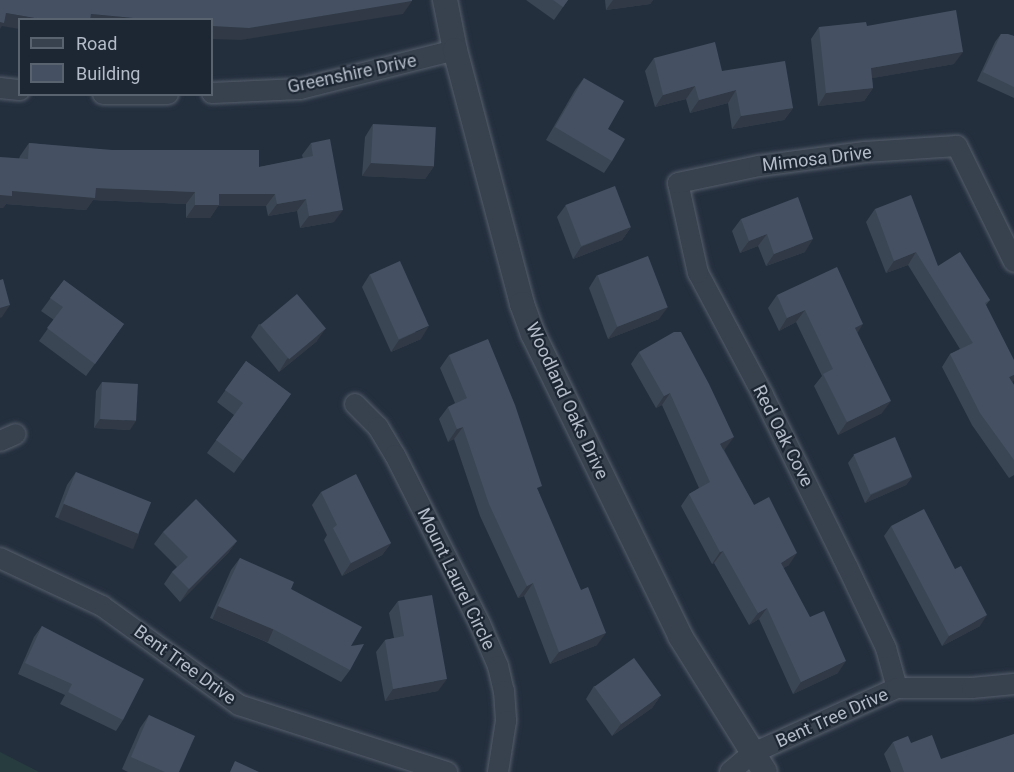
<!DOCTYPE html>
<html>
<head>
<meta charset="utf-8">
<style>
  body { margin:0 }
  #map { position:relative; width:1014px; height:772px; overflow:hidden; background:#242f3e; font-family:Roboto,sans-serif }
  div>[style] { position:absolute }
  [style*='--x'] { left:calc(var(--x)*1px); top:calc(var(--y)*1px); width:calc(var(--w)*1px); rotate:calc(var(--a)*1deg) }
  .green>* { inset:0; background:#263c3f }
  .roads { filter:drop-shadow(0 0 2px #565f6c) drop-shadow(0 0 2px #565f6c) }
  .minor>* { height:20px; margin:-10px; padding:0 10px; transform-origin:10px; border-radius:10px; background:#38414e }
  .tertiary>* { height:24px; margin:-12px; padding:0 12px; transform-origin:12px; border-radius:12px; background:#38414e }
  .wall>* { inset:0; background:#3b4654 }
  .shaded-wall>* { inset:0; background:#303945; transform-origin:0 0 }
  .building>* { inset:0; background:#455162; transform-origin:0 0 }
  span { translate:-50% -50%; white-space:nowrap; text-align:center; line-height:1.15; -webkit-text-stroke:4.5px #1d2633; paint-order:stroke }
  .street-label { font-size:18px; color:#b4bcc9 }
  .legend { position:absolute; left:18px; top:18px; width:195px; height:78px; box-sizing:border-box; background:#1d2633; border:2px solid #59626f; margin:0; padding:8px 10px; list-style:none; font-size:18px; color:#b4bcc9 }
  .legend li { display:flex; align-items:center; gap:12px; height:30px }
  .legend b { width:30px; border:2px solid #59626f }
</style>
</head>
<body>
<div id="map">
  <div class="green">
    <div style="clip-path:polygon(0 752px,39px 772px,0 772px)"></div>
  </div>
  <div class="roads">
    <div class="minor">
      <div style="--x:0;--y:88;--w:20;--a:6"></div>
      <div style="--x:212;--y:93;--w:88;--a:-2.6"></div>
      <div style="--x:300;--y:89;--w:160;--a:-14.1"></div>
      <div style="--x:103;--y:94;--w:65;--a:0"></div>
      <div style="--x:355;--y:404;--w:33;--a:45"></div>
      <div style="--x:378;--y:427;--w:33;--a:59"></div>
      <div style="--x:395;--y:455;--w:189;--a:63.3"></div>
      <div style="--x:480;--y:624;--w:46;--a:66.8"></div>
      <div style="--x:498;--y:666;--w:26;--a:77"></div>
      <div style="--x:504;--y:691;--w:30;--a:86"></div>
      <div style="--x:506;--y:721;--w:52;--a:98.9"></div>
      <div style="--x:0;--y:441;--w:17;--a:-24"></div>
      <div style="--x:0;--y:558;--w:113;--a:25.2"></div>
      <div style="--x:102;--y:606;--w:169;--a:35.9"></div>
      <div style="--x:239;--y:705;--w:219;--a:17.9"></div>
      <div style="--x:897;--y:688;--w:41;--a:-105.4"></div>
      <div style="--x:886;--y:648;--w:91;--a:-115.4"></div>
      <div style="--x:847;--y:566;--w:191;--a:-116.2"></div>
      <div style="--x:763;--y:395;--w:138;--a:-118"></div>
      <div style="--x:698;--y:273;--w:92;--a:-102.5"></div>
      <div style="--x:678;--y:183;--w:83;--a:-11.9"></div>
      <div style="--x:759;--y:166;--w:107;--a:-7.5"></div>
      <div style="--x:865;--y:152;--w:92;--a:-3.7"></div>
      <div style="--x:957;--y:146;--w:129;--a:63.8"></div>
      <div style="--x:730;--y:772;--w:30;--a:-40"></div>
      <div style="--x:753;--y:753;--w:158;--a:-24.3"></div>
      <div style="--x:897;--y:688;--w:75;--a:0"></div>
      <div style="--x:972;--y:688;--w:42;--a:-5.4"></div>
    </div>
    <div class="tertiary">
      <div style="--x:445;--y:0;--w:51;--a:78.7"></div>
      <div style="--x:455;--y:50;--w:263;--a:75.2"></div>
      <div style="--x:522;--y:304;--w:32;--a:70"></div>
      <div style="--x:533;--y:334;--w:336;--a:64"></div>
      <div style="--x:680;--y:636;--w:160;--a:58"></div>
    </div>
  </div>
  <div class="wall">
    <div style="clip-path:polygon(526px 0,568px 0,554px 20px)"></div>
    <div style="clip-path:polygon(605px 0,653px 0,650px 4px,606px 10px)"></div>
    <div style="clip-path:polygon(867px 26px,954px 64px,872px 78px,873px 88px,864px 101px,818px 106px,811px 39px,819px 27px)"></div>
    <div style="clip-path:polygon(1001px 34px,1014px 36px,1014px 98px,977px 81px,995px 42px)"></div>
    <div style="clip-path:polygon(654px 58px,722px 71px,793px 108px,784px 120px,732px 129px,728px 103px,690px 113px,686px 99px,655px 107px,645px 71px)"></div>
    <div style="clip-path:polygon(584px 78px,608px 129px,612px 161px,604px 173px,546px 140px,575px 90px)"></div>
    <div style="clip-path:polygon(373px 124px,434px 166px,425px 179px,362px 176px,365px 137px)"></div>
    <div style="clip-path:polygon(29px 143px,259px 167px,303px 159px,302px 155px,311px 143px,334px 222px,300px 228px,297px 211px,268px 216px,266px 206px,218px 206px,210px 218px,186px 218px,186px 204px,93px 200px,86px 210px,6px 204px,3px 208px,20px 156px)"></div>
    <div style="clip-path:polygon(566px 205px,631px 227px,622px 240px,573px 259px,557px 217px)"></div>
    <div style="clip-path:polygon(875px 209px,938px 266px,990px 300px,986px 305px,1014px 380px,1012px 382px,1014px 385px,1014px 475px,1009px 478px,972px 425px,942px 367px,950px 354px,960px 349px,908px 265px,886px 273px,866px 222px)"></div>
    <div style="clip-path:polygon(741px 219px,805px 252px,766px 266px,758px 246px,740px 253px,732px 231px)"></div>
    <div style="clip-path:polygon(370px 274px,421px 339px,391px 352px,362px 287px)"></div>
    <div style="clip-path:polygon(597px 275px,659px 319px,608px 339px,589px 288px)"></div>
    <div style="clip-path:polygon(64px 280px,124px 324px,86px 376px,39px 341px,54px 320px,41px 311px)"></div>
    <div style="clip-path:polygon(777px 295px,857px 333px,882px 413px,838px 435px,814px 386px,822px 376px,796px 322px,779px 331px,768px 308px)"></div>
    <div style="clip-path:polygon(259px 324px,317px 341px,279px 372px,251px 337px)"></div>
    <div style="clip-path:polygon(639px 352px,725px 449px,724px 450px,754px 505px,789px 565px,783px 568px,838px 673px,793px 694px,759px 619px,749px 625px,714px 563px,712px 564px,681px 506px,689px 494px,699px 488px,662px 405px,656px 408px,631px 364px)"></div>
    <div style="clip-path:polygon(449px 355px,538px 491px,597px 645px,550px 664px,524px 596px,518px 598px,480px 516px,454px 439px,448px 442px,439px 419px,448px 407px,455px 403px,440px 368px)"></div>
    <div style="clip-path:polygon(246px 361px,291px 394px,234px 473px,207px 453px,234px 415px,217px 402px)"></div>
    <div style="clip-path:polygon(102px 382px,130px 430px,94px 428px,96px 391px)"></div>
    <div style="clip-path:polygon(854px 455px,912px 477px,906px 485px,865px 503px,848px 463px)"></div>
    <div style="clip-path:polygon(76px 472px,139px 534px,130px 547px,55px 517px,67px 485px)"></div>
    <div style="clip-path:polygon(321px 492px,391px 543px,382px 555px,342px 576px,324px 540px,327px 535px,312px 505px)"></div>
    <div style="clip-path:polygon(891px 526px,980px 626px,942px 646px,884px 536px)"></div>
    <div style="clip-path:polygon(163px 532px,237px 541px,228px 553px,180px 602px,164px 584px,172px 572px,177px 567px,154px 544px)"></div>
    <div style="clip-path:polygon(240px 558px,291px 589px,351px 646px,350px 670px,341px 682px,264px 641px,210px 618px,231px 570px)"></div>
    <div style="clip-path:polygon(398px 601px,438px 691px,385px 701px,376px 652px,385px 640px,394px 638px,389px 613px)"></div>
    <div style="clip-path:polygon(42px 626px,123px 720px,116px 731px,60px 704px,65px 695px,18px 674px,34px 637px)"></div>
    <div style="clip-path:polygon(594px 686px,661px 695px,652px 708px,612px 736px,586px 699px)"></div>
    <div style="clip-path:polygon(149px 715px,179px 772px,128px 772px,122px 769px,140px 728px)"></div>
    <div style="clip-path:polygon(893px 742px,911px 743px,941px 759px,1014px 772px,891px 772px,884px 754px)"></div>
  </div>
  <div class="shaded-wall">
    <div style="clip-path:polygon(613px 0,653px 0,650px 4px,606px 10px)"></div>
    <div style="clip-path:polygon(412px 1px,403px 14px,241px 40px,212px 39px,212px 26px)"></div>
    <div style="clip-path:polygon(6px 13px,46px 20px,20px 20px,20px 29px,2px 26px,0 29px,0 21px)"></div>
    <div style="clip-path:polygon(91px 14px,133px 18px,132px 20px,87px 20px)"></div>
    <div style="clip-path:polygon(963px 52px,954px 64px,862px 80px,871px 68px)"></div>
    <div style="clip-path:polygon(695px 86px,686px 99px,655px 107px,663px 95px)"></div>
    <div style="clip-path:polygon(873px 88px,864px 101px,818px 106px,826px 93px)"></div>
    <div style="clip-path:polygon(736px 90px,728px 103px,690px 113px,699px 100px)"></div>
    <div style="clip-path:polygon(793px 108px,784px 120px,732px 129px,741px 116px)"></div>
    <div style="clip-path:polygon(371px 163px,434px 166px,425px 179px,362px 176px)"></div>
    <div style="clip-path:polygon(96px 188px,195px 192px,186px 204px,93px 200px,86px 210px,6px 204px,3px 208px,0 208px,0 195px,12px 191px)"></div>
    <div style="clip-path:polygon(219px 194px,275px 194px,266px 206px,218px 206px,210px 218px,186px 218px,195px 205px)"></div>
    <div style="clip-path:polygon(306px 199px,297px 211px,268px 216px,277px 204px)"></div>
    <div style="clip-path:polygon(343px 210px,334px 222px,300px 228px,309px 216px)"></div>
    <div style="clip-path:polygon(631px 227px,622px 240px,573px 259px,581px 247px)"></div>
    <div style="clip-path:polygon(767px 234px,758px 246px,740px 253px,749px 241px)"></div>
    <div style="clip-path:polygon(813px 239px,805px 252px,766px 266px,774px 254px)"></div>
    <div style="clip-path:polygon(916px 252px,908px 265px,886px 273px,894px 261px)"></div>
    <div style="clip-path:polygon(10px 305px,2px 317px,0 318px,0 308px)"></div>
    <div style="clip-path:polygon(668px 307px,659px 319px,608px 339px,617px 327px)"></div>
    <div style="clip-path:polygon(805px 310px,796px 322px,779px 331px,787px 318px)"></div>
    <div style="clip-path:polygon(863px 324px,855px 337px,855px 328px)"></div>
    <div style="clip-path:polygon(429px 326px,421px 339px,391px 352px,399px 340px)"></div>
    <div style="clip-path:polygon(326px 328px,317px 341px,279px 372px,287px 359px)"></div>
    <div style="clip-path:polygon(1014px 375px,1014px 380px,1011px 384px,1009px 377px)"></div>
    <div style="clip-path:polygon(670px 393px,662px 405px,656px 408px,664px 396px)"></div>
    <div style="clip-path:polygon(891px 401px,882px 413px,838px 435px,847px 422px)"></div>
    <div style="clip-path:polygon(100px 419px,136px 421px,130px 430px,94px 428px)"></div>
    <div style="clip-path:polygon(463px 427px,454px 439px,448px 442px,457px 429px)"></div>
    <div style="clip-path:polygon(734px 437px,725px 449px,712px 455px,720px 444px)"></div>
    <div style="clip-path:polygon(912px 477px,906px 485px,865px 503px,871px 495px)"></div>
    <div style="left:64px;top:504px;width:81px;height:16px;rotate:22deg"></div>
    <div style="clip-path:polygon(237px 541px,228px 553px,180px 602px,189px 589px)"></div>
    <div style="clip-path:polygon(391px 543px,382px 555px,342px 576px,351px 563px)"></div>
    <div style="clip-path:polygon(723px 551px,714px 563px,712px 564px,720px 552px)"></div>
    <div style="clip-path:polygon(797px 553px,789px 565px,772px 574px,781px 563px)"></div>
    <div style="clip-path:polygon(533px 583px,524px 596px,518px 598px,527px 586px)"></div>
    <div style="left:218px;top:606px;width:60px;height:14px;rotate:23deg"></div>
    <div style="clip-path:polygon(767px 608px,759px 619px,749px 625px,758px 613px)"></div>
    <div style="clip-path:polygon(987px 615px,980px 626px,942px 646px,949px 636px)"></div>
    <div style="clip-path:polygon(606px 633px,597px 645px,550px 664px,559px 652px)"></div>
    <div style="clip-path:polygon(846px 661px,838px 673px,793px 694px,801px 682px)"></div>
    <div style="clip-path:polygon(447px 679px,438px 691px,385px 701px,393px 689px)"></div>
    <div style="clip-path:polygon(661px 695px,652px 708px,612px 736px,621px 724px)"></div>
  </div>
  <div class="building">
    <div style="clip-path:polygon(0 0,412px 0,412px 1px,249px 28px,212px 26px,212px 20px,133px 20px,133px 18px,91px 14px,90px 20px,46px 20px,6px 13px,4px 23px,0 22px)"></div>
    <div style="clip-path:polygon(553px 0,568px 0,563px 7px)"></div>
    <div style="clip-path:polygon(956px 10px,963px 52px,871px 68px,873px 88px,826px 93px,819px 27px,866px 22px,867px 26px)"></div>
    <div style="clip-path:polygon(1001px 34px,1008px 34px,1014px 36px,1014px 87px,983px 72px)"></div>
    <div style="clip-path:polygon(715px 42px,722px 71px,785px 61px,793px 108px,741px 116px,736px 90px,699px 100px,695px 86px,663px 95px,654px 58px)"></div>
    <div style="clip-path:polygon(584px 78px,624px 101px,608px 129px,625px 139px,612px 161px,555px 127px)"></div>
    <div style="left:373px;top:124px;width:63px;height:39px;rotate:3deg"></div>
    <div style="clip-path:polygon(330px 139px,343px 210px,309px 216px,306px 199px,277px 204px,275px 194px,219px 194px,219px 205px,195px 205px,195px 192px,96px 188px,95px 198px,12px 191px,12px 196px,0 195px,0 157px,28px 159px,29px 143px,112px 150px,259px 150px,259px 167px,313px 156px,311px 143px)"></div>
    <div style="left:615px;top:186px;width:44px;height:53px;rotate:69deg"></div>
    <div style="clip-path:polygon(911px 195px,938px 266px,960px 252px,990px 300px,985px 303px,1014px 360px,1014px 375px,1009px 377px,1014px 385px,1014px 460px,980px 413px,950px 354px,973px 343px,916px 252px,894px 261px,875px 209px)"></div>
    <div style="clip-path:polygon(798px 197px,813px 239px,774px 254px,767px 234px,749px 241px,741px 219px)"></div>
    <div style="left:648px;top:256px;width:55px;height:54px;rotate:69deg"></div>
    <div style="left:400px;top:261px;width:71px;height:33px;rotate:66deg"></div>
    <div style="clip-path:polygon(837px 267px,863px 324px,855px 328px,891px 401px,847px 422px,823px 374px,833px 369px,805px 310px,787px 318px,777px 295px)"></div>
    <div style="clip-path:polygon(3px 279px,10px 305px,0 308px,0 280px)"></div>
    <div style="clip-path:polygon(64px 280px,124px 324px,95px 364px,47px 328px,63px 307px,50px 298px)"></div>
    <div style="left:297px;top:294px;width:45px;height:48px;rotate:50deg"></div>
    <div style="clip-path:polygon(674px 332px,681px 332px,709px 384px,734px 437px,720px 444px,754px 505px,769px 497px,797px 553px,781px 563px,810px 617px,824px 611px,846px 661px,801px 682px,767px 608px,758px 613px,723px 551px,720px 552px,689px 494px,710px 482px,670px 393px,664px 396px,639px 352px)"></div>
    <div style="clip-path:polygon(488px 339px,515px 405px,542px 486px,537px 488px,581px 590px,588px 587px,606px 633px,559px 652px,533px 583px,527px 586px,489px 504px,463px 427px,457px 429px,448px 407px,467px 398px,449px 355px)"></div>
    <div style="clip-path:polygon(246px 361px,291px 394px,243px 460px,216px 440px,243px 403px,225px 390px)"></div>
    <div style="left:102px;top:382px;width:36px;height:37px;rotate:3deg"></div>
    <div style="left:895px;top:437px;width:43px;height:45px;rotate:67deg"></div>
    <div style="left:76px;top:472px;width:81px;height:34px;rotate:22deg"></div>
    <div style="clip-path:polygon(356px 474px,391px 543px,351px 563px,333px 528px,337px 525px,321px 492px)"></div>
    <div style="clip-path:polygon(196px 499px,237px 541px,189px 589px,172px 572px,188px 557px,163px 532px)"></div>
    <div style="clip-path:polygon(924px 509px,955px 569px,961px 566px,987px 615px,949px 636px,891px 526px)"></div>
    <div style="clip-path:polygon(240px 558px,294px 582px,291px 589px,362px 627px,351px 646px,364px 644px,350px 670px,273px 629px,218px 606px)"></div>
    <div style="clip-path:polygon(432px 595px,447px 679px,393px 689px,385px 640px,404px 636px,398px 601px)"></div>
    <div style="clip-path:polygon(42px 626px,144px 679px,123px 720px,68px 692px,72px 684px,25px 663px)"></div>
    <div style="left:634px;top:658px;width:46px;height:49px;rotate:54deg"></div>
    <div style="clip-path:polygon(149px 715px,195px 736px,179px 772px,165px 772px,131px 757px)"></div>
    <div style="clip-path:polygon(1014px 734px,1014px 772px,904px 772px,893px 742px,908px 736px,911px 743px,932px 735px,941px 759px)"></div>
    <div style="clip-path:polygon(235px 761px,259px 772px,230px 772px)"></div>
  </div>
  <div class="street-label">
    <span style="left:352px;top:74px;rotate:-12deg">Greenshire Drive</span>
    <span style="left:817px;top:159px;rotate:-7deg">Mimosa Drive</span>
    <span style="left:567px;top:401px;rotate:65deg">Woodland Oaks Drive</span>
    <span style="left:783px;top:436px;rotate:63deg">Red Oak Cove</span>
    <span style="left:456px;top:579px;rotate:64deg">Mount Laurel Circle</span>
    <span style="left:185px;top:665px;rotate:36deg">Bent Tree Drive</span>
    <span style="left:832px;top:718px;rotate:-24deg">Bent Tree Drive</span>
  </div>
  <ul class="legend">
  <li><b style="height:8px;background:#38414e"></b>Road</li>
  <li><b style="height:16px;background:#455162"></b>Building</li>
  </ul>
</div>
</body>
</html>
